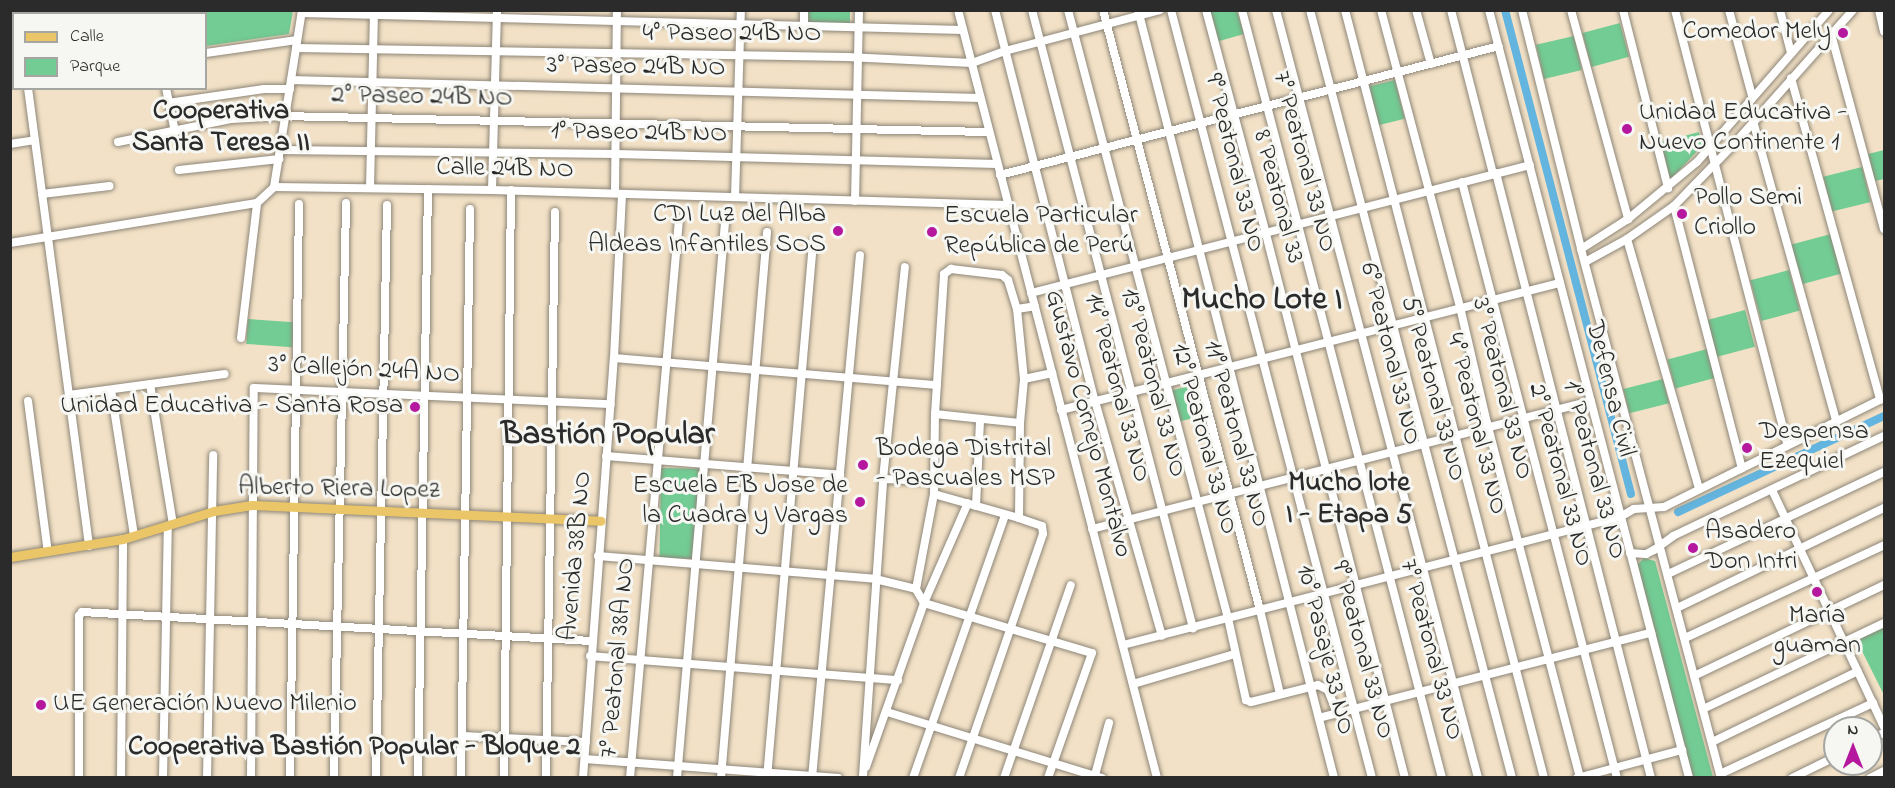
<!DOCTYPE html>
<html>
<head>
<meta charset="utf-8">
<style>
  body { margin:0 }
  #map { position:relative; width:1895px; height:788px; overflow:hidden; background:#f2e1c6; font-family:"Indie Flower",sans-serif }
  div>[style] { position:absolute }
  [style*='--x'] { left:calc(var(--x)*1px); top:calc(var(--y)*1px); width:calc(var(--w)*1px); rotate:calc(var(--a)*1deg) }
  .green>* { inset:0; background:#72cc94; transform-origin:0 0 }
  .canal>* { height:8px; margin:-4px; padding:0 4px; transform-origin:4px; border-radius:4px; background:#63b4de }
  .roads { filter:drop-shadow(0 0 2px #8e8678) drop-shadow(0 0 2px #8e8678) }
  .minor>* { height:8px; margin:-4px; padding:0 4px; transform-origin:4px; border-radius:4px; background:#fff }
  .major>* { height:9px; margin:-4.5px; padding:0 4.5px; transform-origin:4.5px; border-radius:4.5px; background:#ebc669 }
  .dots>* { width:16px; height:16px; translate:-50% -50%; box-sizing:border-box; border:3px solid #f6f6f2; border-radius:50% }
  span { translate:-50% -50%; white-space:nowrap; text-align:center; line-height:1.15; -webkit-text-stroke:6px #f6f6f2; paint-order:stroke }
  .poi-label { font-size:26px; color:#2b2b2b }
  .right { translate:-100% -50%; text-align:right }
  .left { translate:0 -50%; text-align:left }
  .street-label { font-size:26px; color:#2b2b2b }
  .quarter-label { font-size:28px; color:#2b2b2b; font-weight:700 }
  .district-label { font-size:32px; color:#2b2b2b; font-weight:700 }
  .frame { position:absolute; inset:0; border:12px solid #2b2b2b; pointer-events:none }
  .legend { position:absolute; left:12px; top:12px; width:195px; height:78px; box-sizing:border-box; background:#f6f6f2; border:2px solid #a5a5a2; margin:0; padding:8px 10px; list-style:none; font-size:18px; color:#2b2b2b }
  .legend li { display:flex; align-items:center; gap:12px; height:30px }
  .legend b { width:30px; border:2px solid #a5a5a2 }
  .north { position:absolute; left:1823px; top:716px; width:60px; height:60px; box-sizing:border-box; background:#f6f6f2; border:2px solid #a5a5a2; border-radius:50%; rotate:0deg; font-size:16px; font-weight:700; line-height:24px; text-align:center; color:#2b2b2b }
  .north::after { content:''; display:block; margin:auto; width:21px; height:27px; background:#b5179e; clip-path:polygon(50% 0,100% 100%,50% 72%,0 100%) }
</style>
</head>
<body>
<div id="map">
  <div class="green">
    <div style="clip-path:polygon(22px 11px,22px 10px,293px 11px,289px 34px,206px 46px,206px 14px,23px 14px)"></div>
    <div style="left:808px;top:11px;width:42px;height:12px"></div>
    <div style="clip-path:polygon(1207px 11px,1237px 11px,1244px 34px,1216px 42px)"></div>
    <div style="left:1620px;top:23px;width:35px;height:39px;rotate:75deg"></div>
    <div style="left:1574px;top:36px;width:35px;height:39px;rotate:77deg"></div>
    <div style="left:1395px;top:80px;width:40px;height:28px;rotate:76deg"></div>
    <div style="clip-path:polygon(1699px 132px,1702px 146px,1670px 180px,1661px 142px)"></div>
    <div style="clip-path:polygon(1884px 150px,1884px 179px,1875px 181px,1868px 154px)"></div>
    <div style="left:1862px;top:167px;width:36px;height:40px;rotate:76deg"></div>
    <div style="left:1831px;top:234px;width:41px;height:41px;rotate:75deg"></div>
    <div style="left:1789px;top:270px;width:42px;height:40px;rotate:75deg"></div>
    <div style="left:1745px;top:310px;width:38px;height:39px;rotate:75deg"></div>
    <div style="left:248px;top:319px;width:46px;height:25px;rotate:4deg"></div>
    <div style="left:1707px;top:349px;width:30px;height:41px;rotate:75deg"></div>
    <div style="left:1663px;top:379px;width:25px;height:41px;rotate:76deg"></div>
    <div style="left:1199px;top:384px;width:32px;height:30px;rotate:77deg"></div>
    <div style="left:661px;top:468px;width:41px;height:90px;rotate:1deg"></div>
    <div style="clip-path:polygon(1644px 558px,1655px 561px,1713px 777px,1690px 777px,1636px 566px)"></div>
    <div style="clip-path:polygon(1884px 626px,1884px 693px,1883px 693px,1856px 639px)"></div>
  </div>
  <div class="canal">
    <div style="--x:1505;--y:10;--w:500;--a:75.41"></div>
    <div style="--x:1678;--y:512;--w:227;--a:-25"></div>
  </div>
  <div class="roads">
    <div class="minor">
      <div style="--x:17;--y:10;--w:4;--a:76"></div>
      <div style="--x:958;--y:10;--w:793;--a:75.47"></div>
      <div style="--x:995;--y:10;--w:404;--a:75.7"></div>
      <div style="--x:1095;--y:401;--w:244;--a:74.1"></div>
      <div style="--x:1032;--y:10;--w:639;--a:75.4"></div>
      <div style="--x:1068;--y:10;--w:629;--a:75.26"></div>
      <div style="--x:1228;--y:618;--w:84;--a:77.6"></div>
      <div style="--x:1246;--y:700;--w:5;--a:22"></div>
      <div style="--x:1251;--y:702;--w:69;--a:-14.2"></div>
      <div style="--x:1318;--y:685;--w:11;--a:27"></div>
      <div style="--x:1328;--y:690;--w:26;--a:69"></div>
      <div style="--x:1103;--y:10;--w:620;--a:75.34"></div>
      <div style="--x:1260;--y:610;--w:86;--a:76.6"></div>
      <div style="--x:1138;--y:10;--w:793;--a:75.68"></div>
      <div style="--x:1171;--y:10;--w:794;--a:75.33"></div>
      <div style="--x:1206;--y:10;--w:232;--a:75"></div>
      <div style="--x:1266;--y:234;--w:561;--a:75.67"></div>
      <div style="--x:1242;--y:10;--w:794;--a:75.4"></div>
      <div style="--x:1276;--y:10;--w:794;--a:75.26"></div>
      <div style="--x:1310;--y:10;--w:794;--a:75.26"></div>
      <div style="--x:1345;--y:10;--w:793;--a:75.47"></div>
      <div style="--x:1381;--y:10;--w:307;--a:75.1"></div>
      <div style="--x:1460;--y:307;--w:119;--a:76.9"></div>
      <div style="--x:1487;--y:423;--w:367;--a:75.3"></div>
      <div style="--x:1416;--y:10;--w:56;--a:74.5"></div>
      <div style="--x:1451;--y:10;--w:169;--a:75.6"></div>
      <div style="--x:1489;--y:10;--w:794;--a:75.4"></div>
      <div style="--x:1522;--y:10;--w:246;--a:76.1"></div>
      <div style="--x:1581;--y:249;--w:547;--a:75.18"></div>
      <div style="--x:1571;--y:10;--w:217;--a:74.7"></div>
      <div style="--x:1623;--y:10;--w:184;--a:75.8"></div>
      <div style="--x:1675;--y:10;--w:448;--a:75.5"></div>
      <div style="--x:1729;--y:10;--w:89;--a:75"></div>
      <div style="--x:1780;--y:10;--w:44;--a:75.7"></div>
      <div style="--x:1879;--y:10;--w:22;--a:77"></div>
      <div style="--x:302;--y:13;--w:661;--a:1.47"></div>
      <div style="--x:804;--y:26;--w:16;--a:-90"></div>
      <div style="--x:1831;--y:34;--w:202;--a:74.8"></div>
      <div style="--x:296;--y:48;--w:551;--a:0.94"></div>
      <div style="--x:847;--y:57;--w:125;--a:2.7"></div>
      <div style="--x:972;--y:63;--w:35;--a:-20"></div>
      <div style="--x:1005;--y:51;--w:160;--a:-14.8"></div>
      <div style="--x:206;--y:53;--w:92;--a:-8.1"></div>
      <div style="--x:1791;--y:78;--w:334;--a:74.5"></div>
      <div style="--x:291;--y:80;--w:689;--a:1.5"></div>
      <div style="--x:10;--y:82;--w:4;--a:-14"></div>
      <div style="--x:28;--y:88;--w:462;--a:82.4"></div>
      <div style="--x:166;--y:88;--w:45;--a:78.4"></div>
      <div style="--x:168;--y:103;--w:97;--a:-8.3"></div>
      <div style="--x:264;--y:89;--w:26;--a:0"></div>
      <div style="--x:1753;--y:121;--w:310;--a:74.5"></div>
      <div style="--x:118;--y:142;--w:115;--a:-11.5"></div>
      <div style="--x:231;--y:119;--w:51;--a:-3.4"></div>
      <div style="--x:282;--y:116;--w:707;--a:1.3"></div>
      <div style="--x:10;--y:144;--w:25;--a:-9"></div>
      <div style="--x:280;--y:150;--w:336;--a:0.7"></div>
      <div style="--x:616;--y:154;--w:381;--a:1.5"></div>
      <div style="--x:179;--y:170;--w:101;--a:-6.3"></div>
      <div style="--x:1496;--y:173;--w:625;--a:75.63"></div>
      <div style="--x:1000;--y:175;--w:515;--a:-14.49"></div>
      <div style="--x:1462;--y:182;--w:616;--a:75.42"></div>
      <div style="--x:274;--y:187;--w:179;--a:-81"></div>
      <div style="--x:370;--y:188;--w:176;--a:-88.7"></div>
      <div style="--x:492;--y:190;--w:180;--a:-88.4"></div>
      <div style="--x:615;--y:193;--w:183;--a:-89.4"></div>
      <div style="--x:42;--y:194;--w:68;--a:-6.7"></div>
      <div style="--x:735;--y:197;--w:187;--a:-88.2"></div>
      <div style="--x:855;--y:201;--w:191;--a:-88.8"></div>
      <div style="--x:1674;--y:206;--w:271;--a:75.5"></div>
      <div style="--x:1627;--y:239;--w:260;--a:73.9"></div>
      <div style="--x:10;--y:243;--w:250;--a:-9.2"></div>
      <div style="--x:257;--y:203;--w:23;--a:-43"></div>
      <div style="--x:274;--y:187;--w:218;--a:0.8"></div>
      <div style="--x:492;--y:190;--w:516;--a:1.67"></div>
      <div style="--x:1581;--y:249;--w:56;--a:-32.6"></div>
      <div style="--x:1628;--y:219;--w:89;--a:-39.6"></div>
      <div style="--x:1697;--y:162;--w:201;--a:-49"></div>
      <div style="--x:1585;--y:262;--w:48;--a:-28.7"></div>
      <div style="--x:1627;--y:239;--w:57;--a:-35.1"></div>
      <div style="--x:1674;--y:206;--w:88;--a:-45.9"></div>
      <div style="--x:1735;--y:143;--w:178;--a:-48.4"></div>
      <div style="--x:1031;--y:293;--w:515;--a:-14.39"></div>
      <div style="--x:1017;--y:309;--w:18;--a:-9"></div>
      <div style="--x:241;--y:338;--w:136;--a:-83.2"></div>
      <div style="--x:614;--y:358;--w:324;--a:4.8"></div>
      <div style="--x:1024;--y:379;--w:29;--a:-12"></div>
      <div style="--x:150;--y:384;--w:142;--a:80.7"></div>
      <div style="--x:111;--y:390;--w:148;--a:81"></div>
      <div style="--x:69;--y:395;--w:157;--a:-7.7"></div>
      <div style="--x:28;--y:401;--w:152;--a:82.5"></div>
      <div style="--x:1061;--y:410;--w:515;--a:-14.28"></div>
      <div style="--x:935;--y:414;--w:85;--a:6"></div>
      <div style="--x:606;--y:456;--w:235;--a:4.6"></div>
      <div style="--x:883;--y:479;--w:51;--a:2.2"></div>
      <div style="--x:1772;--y:490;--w:262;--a:64.7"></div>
      <div style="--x:976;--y:506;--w:86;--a:-87.3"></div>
      <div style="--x:1092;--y:529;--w:515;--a:-14.39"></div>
      <div style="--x:1630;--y:553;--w:16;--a:4"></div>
      <div style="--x:1646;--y:554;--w:9;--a:-27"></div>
      <div style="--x:1654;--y:550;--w:24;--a:-36"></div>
      <div style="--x:1673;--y:536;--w:233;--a:-25.4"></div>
      <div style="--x:598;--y:556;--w:278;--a:4.7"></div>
      <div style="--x:875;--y:579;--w:42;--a:13.7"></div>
      <div style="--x:1668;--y:574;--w:239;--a:-25.3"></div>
      <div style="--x:924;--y:603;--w:16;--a:-120"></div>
      <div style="--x:916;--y:589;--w:97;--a:-79.3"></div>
      <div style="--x:934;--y:494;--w:80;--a:-89.3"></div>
      <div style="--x:935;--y:414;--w:140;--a:-86.3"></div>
      <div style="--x:944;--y:274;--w:9;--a:-36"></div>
      <div style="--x:951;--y:269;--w:51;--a:6.7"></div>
      <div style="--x:1002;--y:275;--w:8;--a:40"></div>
      <div style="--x:1008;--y:280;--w:30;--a:73"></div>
      <div style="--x:1017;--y:309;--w:70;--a:84.3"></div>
      <div style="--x:1024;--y:379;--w:44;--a:95.2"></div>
      <div style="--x:1020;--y:423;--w:95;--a:90.6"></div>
      <div style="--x:1019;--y:518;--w:88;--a:-164.2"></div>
      <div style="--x:924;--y:603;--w:175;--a:16.6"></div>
      <div style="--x:1092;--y:653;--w:133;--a:109.4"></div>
      <div style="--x:1677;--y:608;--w:230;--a:-25.8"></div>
      <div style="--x:1685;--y:638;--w:220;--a:-25"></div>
      <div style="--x:1123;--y:645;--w:513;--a:-14.44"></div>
      <div style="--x:1620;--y:517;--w:16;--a:-30"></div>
      <div style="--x:1634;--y:509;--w:30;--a:-4"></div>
      <div style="--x:1664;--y:507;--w:246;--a:-26.4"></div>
      <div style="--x:590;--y:656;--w:309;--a:4.5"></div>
      <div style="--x:1694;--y:676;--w:211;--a:-25.6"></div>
      <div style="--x:1133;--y:684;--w:106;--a:-16.4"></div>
      <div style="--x:1703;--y:709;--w:200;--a:-25.4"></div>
      <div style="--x:887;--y:712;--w:225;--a:17.1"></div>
      <div style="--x:1319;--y:718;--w:343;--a:-14.4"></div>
      <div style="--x:462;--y:736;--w:124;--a:2.8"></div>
      <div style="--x:1871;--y:739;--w:14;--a:-25"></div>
      <div style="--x:1712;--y:742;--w:162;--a:-25.9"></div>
      <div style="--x:585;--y:759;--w:254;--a:4.3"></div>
      <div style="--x:866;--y:767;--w:174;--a:-70.5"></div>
      <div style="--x:924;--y:603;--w:109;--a:-66.3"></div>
      <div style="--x:1720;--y:774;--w:169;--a:-24.9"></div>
      <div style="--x:1095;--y:775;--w:54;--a:-74.9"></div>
      <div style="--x:863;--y:776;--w:298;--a:-86.1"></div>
      <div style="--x:883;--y:479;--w:213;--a:-84.1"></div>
      <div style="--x:79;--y:778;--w:162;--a:-90"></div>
      <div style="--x:79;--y:616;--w:5;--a:-53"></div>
      <div style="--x:82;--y:612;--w:510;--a:3.26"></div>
      <div style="--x:121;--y:778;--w:239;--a:-89.5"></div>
      <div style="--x:163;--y:778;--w:252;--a:-88.9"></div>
      <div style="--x:207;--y:778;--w:323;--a:-88.9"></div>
      <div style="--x:251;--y:778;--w:390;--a:-89.6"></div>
      <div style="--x:254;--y:388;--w:357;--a:2.6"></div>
      <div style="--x:290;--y:778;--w:574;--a:-89.1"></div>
      <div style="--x:334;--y:778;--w:575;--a:-88.8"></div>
      <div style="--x:376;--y:778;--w:573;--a:-88.9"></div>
      <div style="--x:418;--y:778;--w:589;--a:-89.03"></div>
      <div style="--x:461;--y:778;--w:569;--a:-89.09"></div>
      <div style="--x:504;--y:778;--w:588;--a:-89.32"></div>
      <div style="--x:546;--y:778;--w:566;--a:-89.09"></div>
      <div style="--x:583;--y:778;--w:421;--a:-85.8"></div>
      <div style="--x:614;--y:358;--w:164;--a:-87.2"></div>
      <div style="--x:630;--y:778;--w:561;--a:-84.99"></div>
      <div style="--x:677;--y:778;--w:557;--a:-85.06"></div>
      <div style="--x:721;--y:778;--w:548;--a:-85.18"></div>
      <div style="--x:767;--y:778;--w:538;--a:-85.09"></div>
      <div style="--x:812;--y:778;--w:525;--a:-84.76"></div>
      <div style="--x:913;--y:778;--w:279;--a:-70.7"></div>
      <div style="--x:959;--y:778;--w:258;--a:-71"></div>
      <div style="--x:1043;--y:534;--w:8;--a:-97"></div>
      <div style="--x:1042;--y:526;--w:24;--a:-161"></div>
      <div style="--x:1004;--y:778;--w:204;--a:-70.9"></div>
      <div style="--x:1577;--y:778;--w:109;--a:-14.9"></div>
      <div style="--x:1792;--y:778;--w:48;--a:-26"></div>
      <div style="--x:1870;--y:778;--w:16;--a:-27"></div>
    </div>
    <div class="major">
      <div style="--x:10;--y:557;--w:114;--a:-9.1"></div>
      <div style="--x:123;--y:539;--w:95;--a:-17.1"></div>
      <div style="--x:214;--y:511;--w:38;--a:-9"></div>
      <div style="--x:252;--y:505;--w:349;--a:2.6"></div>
    </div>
  </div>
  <div class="dots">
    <div style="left:1843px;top:33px;background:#b5179e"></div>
    <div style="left:1627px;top:129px;background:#b5179e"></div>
    <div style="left:1682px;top:214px;background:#b5179e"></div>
    <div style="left:838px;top:231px;background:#b5179e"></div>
    <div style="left:932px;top:232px;background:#b5179e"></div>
    <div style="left:415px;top:407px;background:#b5179e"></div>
    <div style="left:1747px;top:448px;background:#b5179e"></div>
    <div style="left:863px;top:465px;background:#b5179e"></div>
    <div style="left:860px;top:502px;background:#b5179e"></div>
    <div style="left:1693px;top:548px;background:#b5179e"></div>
    <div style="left:1817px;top:592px;background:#b5179e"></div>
    <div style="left:41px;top:705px;background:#b5179e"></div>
  </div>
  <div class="poi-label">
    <span class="right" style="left:1831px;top:33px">Comedor Mely</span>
    <span class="left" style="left:1639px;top:129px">Unidad Educativa -<br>Nuevo Continente 1</span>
    <span class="left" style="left:1694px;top:214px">Pollo Semi<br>Criollo</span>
    <span class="right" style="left:826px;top:231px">CDI Luz del Alba<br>Aldeas Infantiles SOS</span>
    <span class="left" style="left:944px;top:232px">Escuela Particular<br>República de Perú</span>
    <span class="right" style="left:403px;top:407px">Unidad Educativa - Santa Rosa</span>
    <span class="left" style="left:1759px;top:448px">Despensa<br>Ezequiel</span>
    <span class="left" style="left:876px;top:465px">Bodega Distrital<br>- Pascuales MSP</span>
    <span class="right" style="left:848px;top:502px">Escuela EB Jose de<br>la Cuadra y Vargas</span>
    <span class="left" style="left:1705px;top:548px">Asadero<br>Don Intri</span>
    <span style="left:1817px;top:632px">María<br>guaman</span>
    <span class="left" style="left:53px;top:705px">UE Generación Nuevo Milenio</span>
  </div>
  <div class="street-label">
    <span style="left:732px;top:35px">4° Paseo 24B NO</span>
    <span style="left:636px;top:68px;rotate:1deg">3° Paseo 24B NO</span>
    <span style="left:422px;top:98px;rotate:1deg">2° Paseo 24B NO</span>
    <span style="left:639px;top:134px;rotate:1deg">1° Paseo 24B NO</span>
    <span style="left:1303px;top:162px;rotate:75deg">7° Peatonal 33 NO</span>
    <span style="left:1233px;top:163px;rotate:76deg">9° Peatonal 33 NO</span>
    <span style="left:505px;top:170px;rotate:1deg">Calle 24B NO</span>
    <span style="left:1277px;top:197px;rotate:75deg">8 Peatonal 33</span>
    <span style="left:1389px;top:354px;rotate:76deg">6° Peatonal 33 NO</span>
    <span style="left:364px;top:371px;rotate:3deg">3° Callejón 24A NO</span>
    <span style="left:1152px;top:383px;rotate:75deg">13° Peatonal 33 NO</span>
    <span style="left:1116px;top:388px;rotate:75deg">14° Peatonal 33 NO</span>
    <span style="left:1432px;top:389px;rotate:75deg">5° Peatonal 33 NO</span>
    <span style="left:1501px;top:389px;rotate:76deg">3° Peatonal 33 NO</span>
    <span style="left:1609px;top:389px;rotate:76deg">Defensa Civil</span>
    <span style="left:1087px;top:424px;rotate:75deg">Gustavo Cornejo Montalvo</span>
    <span style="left:1475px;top:424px;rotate:76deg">4° Peatonal 33 NO</span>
    <span style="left:1235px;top:434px;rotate:75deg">11° Peatonal 33 NO</span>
    <span style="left:1203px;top:439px;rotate:75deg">12° Peatonal 33 NO</span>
    <span style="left:1593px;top:470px;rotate:75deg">1° Peatonal 33 NO</span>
    <span style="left:1559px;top:475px;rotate:75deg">2° Peatonal 33 NO</span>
    <span style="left:339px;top:490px;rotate:1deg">Alberto Riera Lopez</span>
    <span style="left:577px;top:556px;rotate:-85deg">Avenida 38B NO</span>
    <span style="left:1324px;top:650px;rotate:76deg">10° Pasaje 33 NO</span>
    <span style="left:1361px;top:650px;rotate:75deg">9° Peatonal 33 NO</span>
    <span style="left:1430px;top:650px;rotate:75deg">7° Peatonal 33 NO</span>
    <span style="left:619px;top:658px;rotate:-85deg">7° Peatonal 38A NO</span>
  </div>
  <div class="quarter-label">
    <span style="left:221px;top:128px">Cooperativa<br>Santa Teresa II</span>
    <span style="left:1349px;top:500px">Mucho lote<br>I - Etapa 5</span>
    <span style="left:354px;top:748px">Cooperativa Bastión Popular - Bloque 2</span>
  </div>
  <div class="district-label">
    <span style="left:1262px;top:301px">Mucho Lote I</span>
    <span style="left:608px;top:436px">Bastión Popular</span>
  </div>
  <div class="frame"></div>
  <ul class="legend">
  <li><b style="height:8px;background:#ebc669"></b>Calle</li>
  <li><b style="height:16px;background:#72cc94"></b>Parque</li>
  </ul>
  <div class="north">N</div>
</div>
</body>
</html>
